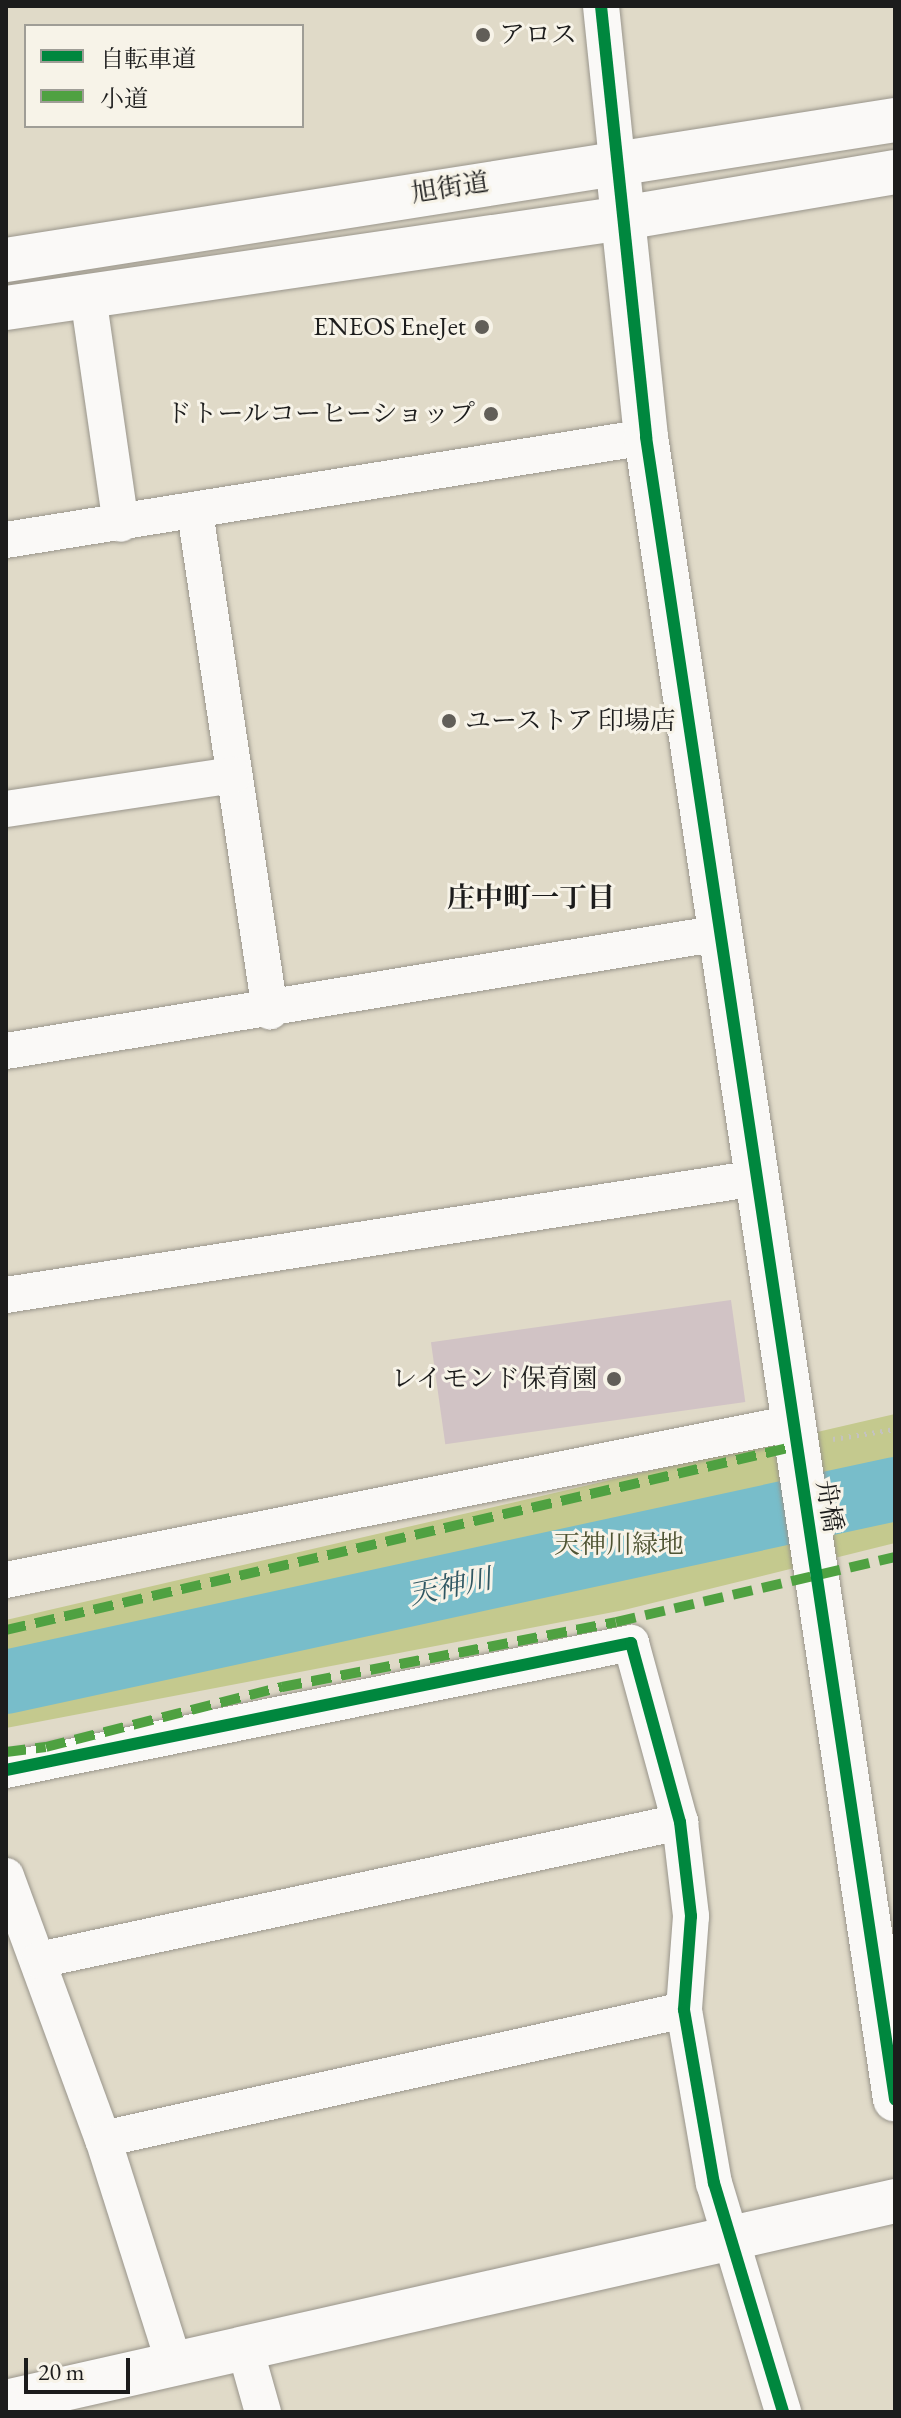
<!DOCTYPE html>
<html>
<head>
<meta charset="utf-8">
<style>
  body { margin:0 }
  #map { position:relative; width:901px; height:2418px; overflow:hidden; background:#e0dac8; font-family:"EB Garamond","Noto Serif JP",serif }
  div>[style] { position:absolute }
  [style*='--x'] { left:calc(var(--x)*1px); top:calc(var(--y)*1px); width:calc(var(--w)*1px); rotate:calc(var(--a)*1deg) }
  .green>* { inset:0; background:#c4c98e }
  .river>* { height:64px; margin:-32px; padding:0 32px; transform-origin:32px; border-radius:32px; background:#78bdca }
  .building>* { inset:0; background:#d1c3c5; transform-origin:0 0 }
  .path>* { height:5px; margin-top:-2.5px; transform-origin:0; background:repeating-linear-gradient(90deg,#c4c2bf 0 2px,transparent 0 8px) }
  .roads { filter:drop-shadow(0 0 2px #99958b) drop-shadow(0 0 2px #99958b) }
  .minor>* { height:36px; margin:-18px; padding:0 18px; transform-origin:18px; border-radius:18px; background:#faf9f7 }
  .tertiary>* { height:44px; margin:-22px; padding:0 22px; transform-origin:22px; border-radius:22px; background:#faf9f7 }
  .quiet>* { height:10px; margin-top:-5px; transform-origin:0; background:repeating-linear-gradient(90deg,#4fa141 0 20px,transparent 0 30px) }
  .cycleway>* { height:12px; margin:-6px; padding:0 6px; transform-origin:6px; border-radius:6px; background:#00873e }
  .dots>* { width:22px; height:22px; translate:-50% -50%; box-sizing:border-box; border:4px solid #f7f3e8; border-radius:50% }
  span { translate:-50% -50%; white-space:nowrap; text-align:center; line-height:1.15; -webkit-text-stroke:6px #f7f3e8; paint-order:stroke }
  .poi-label { font-size:26px; color:#1c1c1c }
  .left { translate:0 -50%; text-align:left }
  .right { translate:-100% -50%; text-align:right }
  .street-label { font-size:26px; color:#1c1c1c }
  .park-label { font-size:26px; color:#4f5433 }
  .neighbourhood-label { font-size:28px; color:#1c1c1c; font-weight:700 }
  .water-label { font-size:28px; color:#2f5762; font-style:italic }
  .frame { position:absolute; inset:0; border:8px solid #1c1c1c; pointer-events:none }
  .legend { position:absolute; left:24px; top:24px; width:280px; height:104px; box-sizing:border-box; background:#f7f3e8; border:2px solid #9f9d96; margin:0; padding:10px 14px; list-style:none; font-size:24px; color:#1c1c1c }
  .legend li { display:flex; align-items:center; gap:16px; height:40px }
  .legend b { width:40px; border:2px solid #9f9d96 }
  .scale { position:absolute; left:24px; top:2358px; width:106px; height:36px; box-sizing:border-box; border:4px solid #1c1c1c; border-top:0; padding-left:10px; font-size:24px; line-height:28px; white-space:nowrap; color:#1c1c1c; -webkit-text-stroke:6px #f7f3e8; paint-order:stroke }
</style>
</head>
<body>
<div id="map">
  <div class="green">
    <div style="clip-path:polygon(895px 1414px,895px 1543px,624px 1610px,6px 1728px,6px 1620px)"></div>
  </div>
  <div class="river">
    <div style="--x:6;--y:1682;--w:910;--a:-12.25"></div>
  </div>
  <div class="building">
    <div style="left:731px;top:1300px;width:103px;height:303px;rotate:82deg"></div>
  </div>
  <div class="path">
    <div style="--x:833;--y:1439;--w:63;--a:-9.2"></div>
  </div>
  <div class="roads">
    <div class="minor">
      <div style="--x:601;--y:6;--w:156;--a:84.1"></div>
      <div style="--x:88;--y:296;--w:230;--a:81.8"></div>
      <div style="--x:195;--y:512;--w:505;--a:81.45"></div>
      <div style="--x:6;--y:540;--w:648;--a:-9.14"></div>
      <div style="--x:6;--y:809;--w:230;--a:-8.5"></div>
      <div style="--x:6;--y:1051;--w:724;--a:-9.38"></div>
      <div style="--x:6;--y:1295;--w:760;--a:-8.86"></div>
      <div style="--x:6;--y:1580;--w:803;--a:-11.27"></div>
      <div style="--x:6;--y:1770;--w:638;--a:-11.49"></div>
      <div style="--x:631;--y:1643;--w:186;--a:74.7"></div>
      <div style="--x:680;--y:1822;--w:95;--a:83.3"></div>
      <div style="--x:691;--y:1916;--w:94;--a:94.3"></div>
      <div style="--x:684;--y:2010;--w:176;--a:80.2"></div>
      <div style="--x:714;--y:2183;--w:239;--a:73.2"></div>
      <div style="--x:6;--y:1876;--w:280;--a:69.8"></div>
      <div style="--x:103;--y:2139;--w:232;--a:72.4"></div>
      <div style="--x:39;--y:1960;--w:656;--a:-12.15"></div>
      <div style="--x:103;--y:2139;--w:595;--a:-12.52"></div>
      <div style="--x:244;--y:2345;--w:70;--a:74.2"></div>
    </div>
    <div class="tertiary">
      <div style="--x:617;--y:161;--w:278;--a:84"></div>
      <div style="--x:646;--y:437;--w:1681;--a:81.48"></div>
      <div style="--x:6;--y:260;--w:900;--a:-8.95"></div>
      <div style="--x:6;--y:308;--w:624;--a:-8.3"></div>
      <div style="--x:623;--y:218;--w:276;--a:-9.6"></div>
      <div style="--x:6;--y:2402;--w:911;--a:-12.74"></div>
    </div>
  </div>
  <div class="quiet">
    <div style="--x:6;--y:1630;--w:812;--a:-13.1"></div>
    <div style="--x:6;--y:1752;--w:40;--a:-7.1"></div>
    <div style="--x:46;--y:1747;--w:244;--a:-14.3"></div>
    <div style="--x:282;--y:1687;--w:340;--a:-11"></div>
    <div style="--x:616;--y:1622;--w:286;--a:-13.1"></div>
  </div>
  <div class="cycleway">
    <div style="--x:601;--y:6;--w:433;--a:84"></div>
    <div style="--x:646;--y:437;--w:1681;--a:81.48"></div>
    <div style="--x:6;--y:1770;--w:638;--a:-11.49"></div>
    <div style="--x:631;--y:1643;--w:186;--a:74.7"></div>
    <div style="--x:680;--y:1822;--w:95;--a:83.3"></div>
    <div style="--x:691;--y:1916;--w:94;--a:94.3"></div>
    <div style="--x:684;--y:2010;--w:176;--a:80.2"></div>
    <div style="--x:714;--y:2183;--w:239;--a:73.2"></div>
  </div>
  <div class="dots">
    <div style="left:483px;top:35px;background:#615e58"></div>
    <div style="left:482px;top:327px;background:#615e58"></div>
    <div style="left:491px;top:414px;background:#615e58"></div>
    <div style="left:449px;top:721px;background:#615e58"></div>
    <div style="left:614px;top:1379px;background:#615e58"></div>
  </div>
  <div class="poi-label">
    <span class="left" style="left:499px;top:35px">アロス</span>
    <span class="right" style="left:466px;top:327px">ENEOS EneJet</span>
    <span class="right" style="left:475px;top:414px">ドトールコーヒーショップ</span>
    <span class="left" style="left:465px;top:721px">ユーストア 印場店</span>
    <span class="right" style="left:598px;top:1379px">レイモンド保育園</span>
  </div>
  <div class="street-label">
    <span style="left:450px;top:188px;rotate:-9deg">旭街道</span>
    <span style="left:829px;top:1506px;rotate:81deg">舟橋</span>
  </div>
  <div class="park-label">
    <span style="left:619px;top:1545px">天神川緑地</span>
  </div>
  <div class="neighbourhood-label">
    <span style="left:531px;top:897px">庄中町一丁目</span>
  </div>
  <div class="water-label">
    <span style="left:450px;top:1586px;rotate:-12deg">天神川</span>
  </div>
  <div class="frame"></div>
  <ul class="legend">
  <li><b style="height:10px;background:#00873e"></b>自転車道</li>
  <li><b style="height:10px;background:#4fa141"></b>小道</li>
  </ul>
  <div class="scale">20 m</div>
</div>
</body>
</html>
